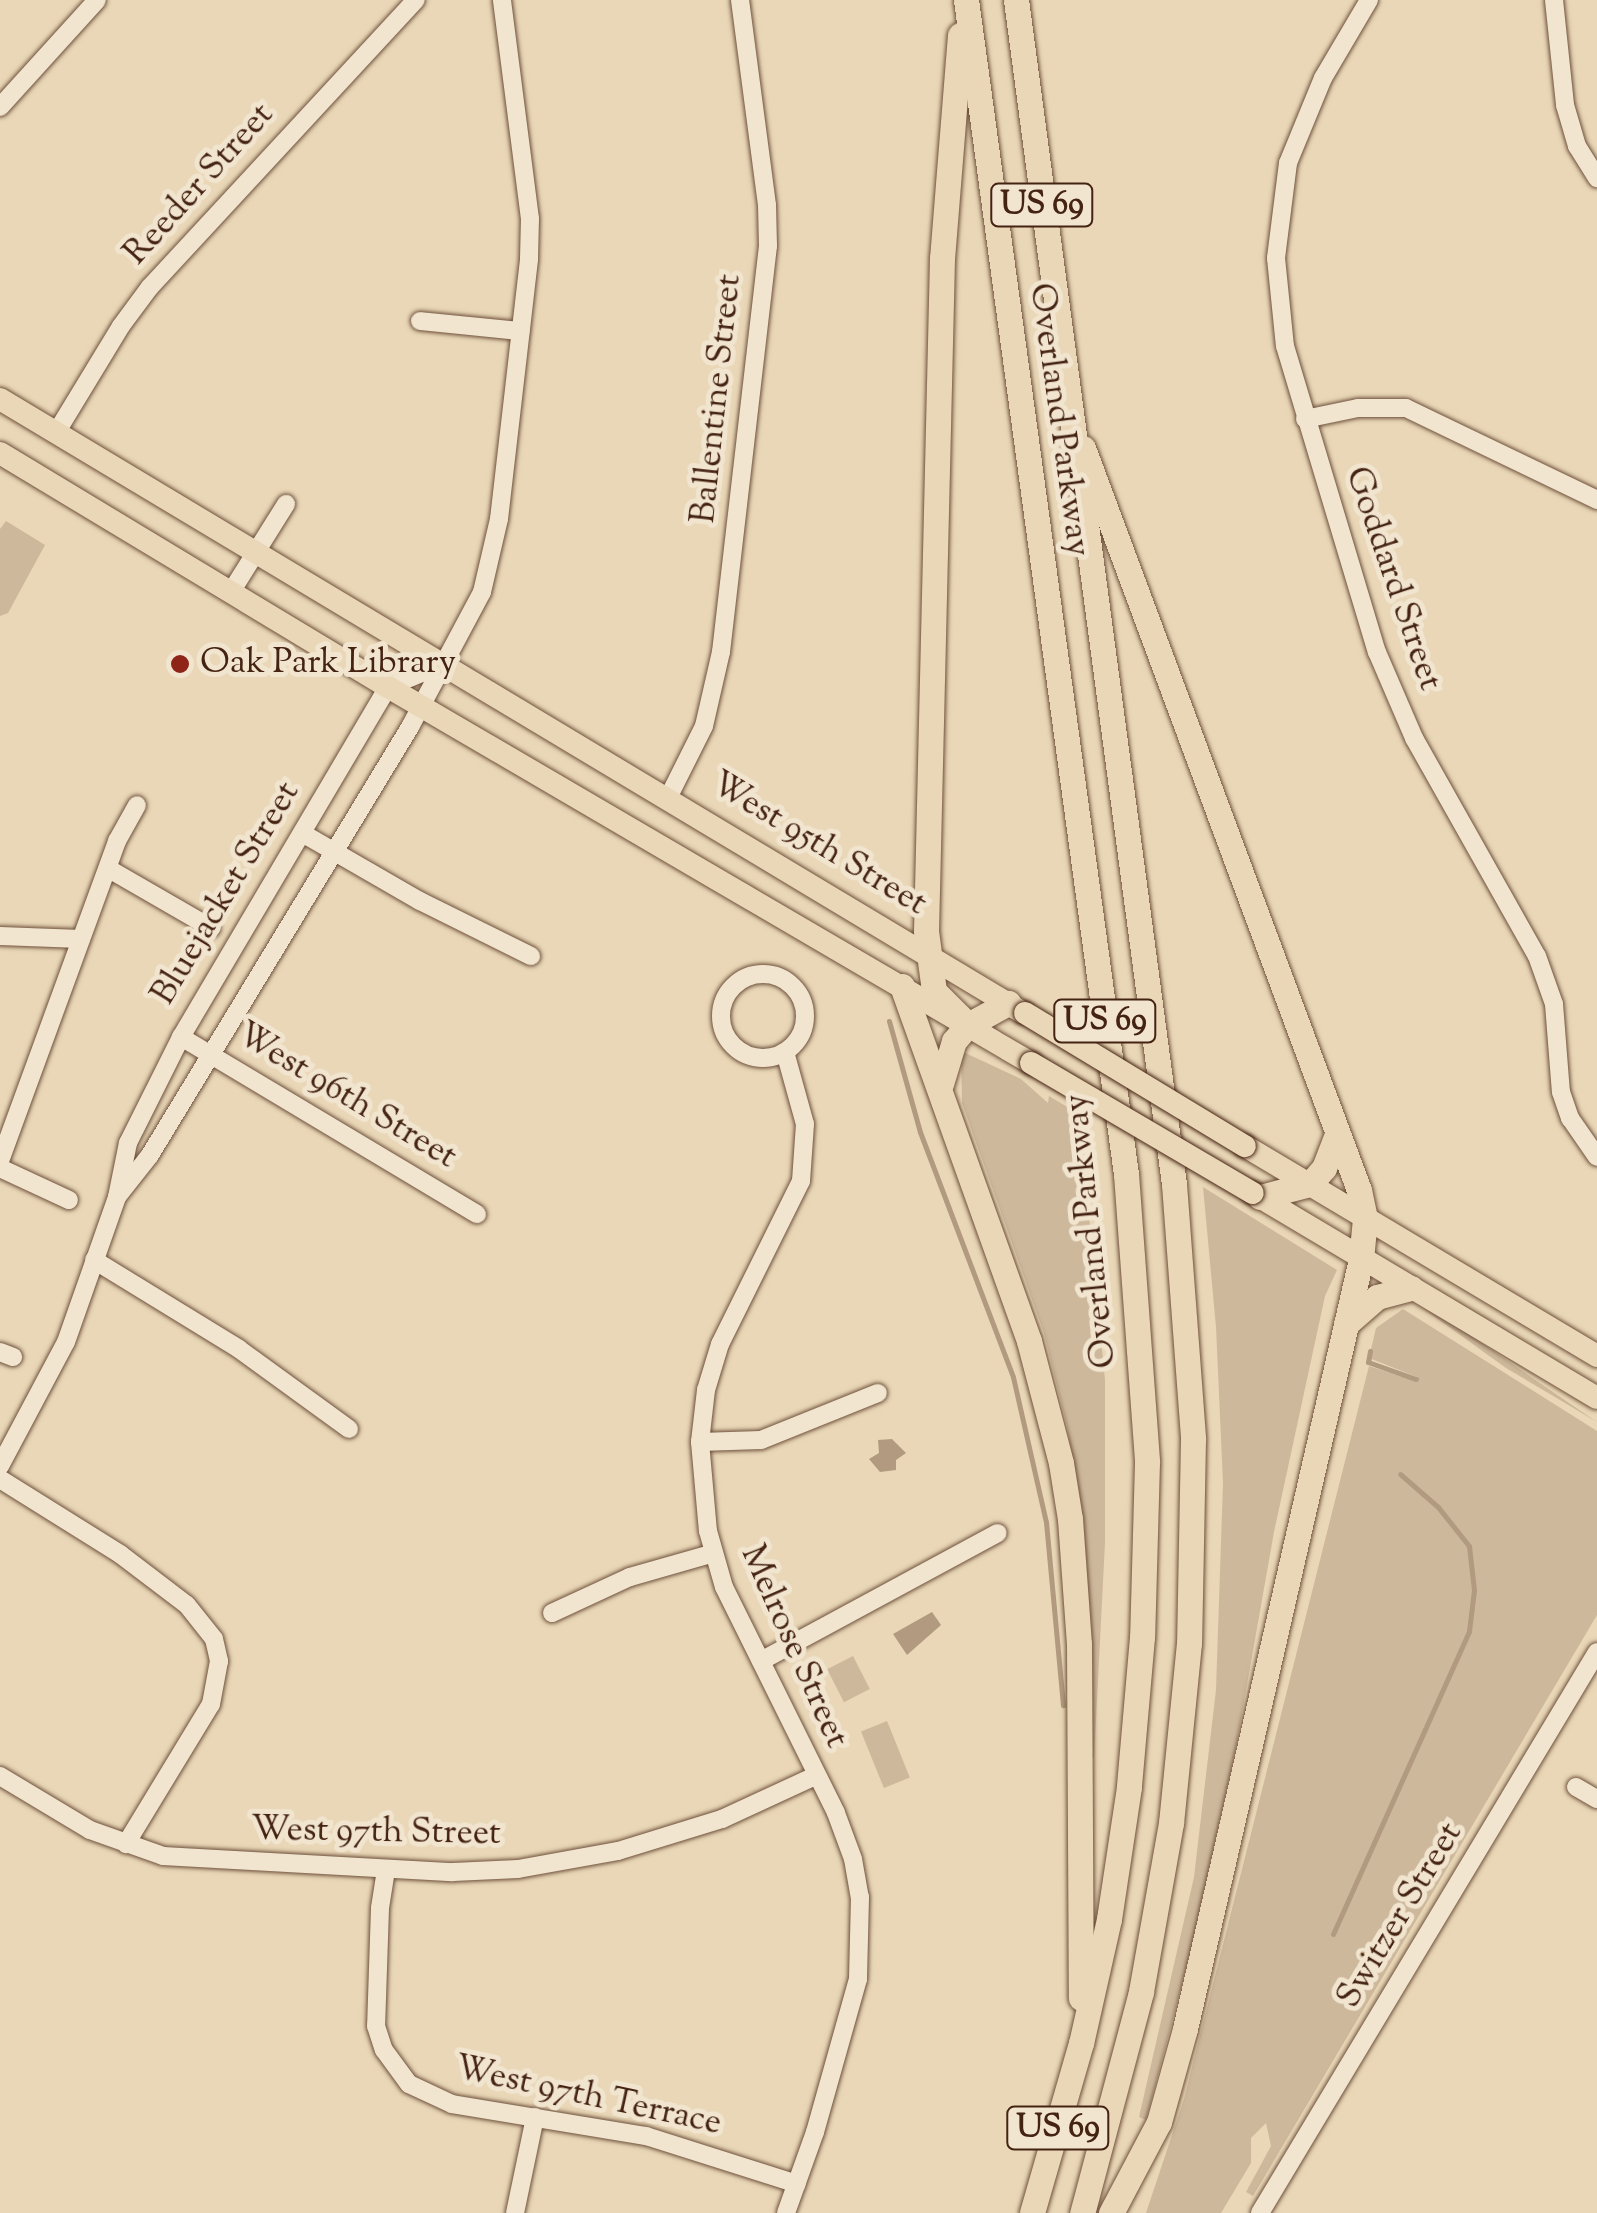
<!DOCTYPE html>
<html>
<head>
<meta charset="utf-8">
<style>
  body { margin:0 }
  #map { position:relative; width:1597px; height:2213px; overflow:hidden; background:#e9d7b7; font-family:"Sorts Mill Goudy",serif }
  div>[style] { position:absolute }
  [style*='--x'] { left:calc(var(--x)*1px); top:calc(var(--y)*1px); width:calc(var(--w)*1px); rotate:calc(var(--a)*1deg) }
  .green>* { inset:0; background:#cdb89b; transform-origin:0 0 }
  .water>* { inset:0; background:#b19a7f }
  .stream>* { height:5px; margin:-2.5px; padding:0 2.5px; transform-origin:2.5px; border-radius:2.5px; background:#b19a7f }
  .roads { filter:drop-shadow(0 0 2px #6e503b) drop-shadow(0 0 2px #6e503b) }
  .minor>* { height:18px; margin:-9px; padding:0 9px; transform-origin:9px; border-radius:9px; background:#f1e5d0 }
  .minor>.ring { margin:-9px; padding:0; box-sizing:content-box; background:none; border:18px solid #f1e5d0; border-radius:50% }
  .major>* { height:22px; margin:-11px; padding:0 11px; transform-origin:11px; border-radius:11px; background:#e9d7b7 }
  .highway>* { height:25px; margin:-12.5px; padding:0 12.5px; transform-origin:12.5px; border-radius:12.5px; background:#e9d7b7 }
  .bridges { filter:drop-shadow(0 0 2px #452312) drop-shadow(0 0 2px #452312) }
  .major-bridge>* { height:22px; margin:-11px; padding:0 11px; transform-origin:11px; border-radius:11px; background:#e9d7b7 }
  .dots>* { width:28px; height:28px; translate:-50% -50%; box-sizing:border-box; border:5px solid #f1e5d0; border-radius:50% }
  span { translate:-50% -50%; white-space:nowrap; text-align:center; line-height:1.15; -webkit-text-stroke:10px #f1e5d0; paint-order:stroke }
  .shield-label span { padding:2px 8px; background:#f1e5d0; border:2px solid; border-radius:8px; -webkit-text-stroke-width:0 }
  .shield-label { font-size:32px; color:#452312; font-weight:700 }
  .street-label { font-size:35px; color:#452312 }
  .poi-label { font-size:35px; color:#452312 }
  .left { translate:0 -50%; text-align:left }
</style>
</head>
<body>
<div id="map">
  <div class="green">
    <div style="clip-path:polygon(6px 521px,45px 545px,8px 613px,0 616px,0 529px)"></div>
    <div style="clip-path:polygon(961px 1051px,1021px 1079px,1048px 1103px,1049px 1096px,1079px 1114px,1105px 1380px,1105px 1543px,1094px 1758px,1088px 1756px,1076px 1477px,1067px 1426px,1044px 1333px,962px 1103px)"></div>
    <div style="clip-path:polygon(1203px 1187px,1337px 1270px,1325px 1296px,1274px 1532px,1236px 1747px,1190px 1953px,1146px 2120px,1139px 2117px,1194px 1877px,1216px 1690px,1223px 1483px,1216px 1327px)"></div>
    <div style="clip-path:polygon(1403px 1309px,1597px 1431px,1597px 1615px,1253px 2196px,1246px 2192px,1271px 2146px,1266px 2123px,1251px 2138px,1251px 2163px,1221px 2213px,1146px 2213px,1184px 2099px,1369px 1366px,1418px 1382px,1417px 1377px,1369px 1358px,1376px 1328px)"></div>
    <div style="clip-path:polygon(1424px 1309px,1449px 1321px,1597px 1422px,1506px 1368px)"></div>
    <div style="left:853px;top:1656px;width:37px;height:29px;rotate:63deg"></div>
    <div style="left:887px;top:1721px;width:61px;height:28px;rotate:68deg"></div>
  </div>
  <div class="water">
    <div style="clip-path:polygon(892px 1439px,906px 1453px,896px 1460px,896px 1470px,880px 1472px,869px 1459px,879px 1453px,878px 1440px)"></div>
    <div style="clip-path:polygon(932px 1612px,941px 1625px,907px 1655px,893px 1634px)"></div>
  </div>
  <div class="stream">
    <div style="--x:889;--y:1021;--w:115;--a:74.4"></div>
    <div style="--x:920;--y:1132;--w:262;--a:69.2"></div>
    <div style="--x:1013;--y:1377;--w:149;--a:77.2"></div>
    <div style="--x:1046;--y:1522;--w:184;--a:84.7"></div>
    <div style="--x:1370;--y:1351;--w:11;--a:100"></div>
    <div style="--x:1368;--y:1362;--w:51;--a:19.5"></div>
    <div style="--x:1333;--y:1934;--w:332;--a:-65.8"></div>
    <div style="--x:1469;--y:1631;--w:41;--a:-83"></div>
    <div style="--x:1474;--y:1590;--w:44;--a:-96.5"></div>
    <div style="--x:1469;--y:1546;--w:50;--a:-128.5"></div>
    <div style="--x:1438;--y:1507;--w:50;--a:-139"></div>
  </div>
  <div class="roads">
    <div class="minor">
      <div style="--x:1369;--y:0;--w:91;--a:120.5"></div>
      <div style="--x:1323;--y:78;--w:92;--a:112.4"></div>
      <div style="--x:1288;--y:163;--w:96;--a:97.2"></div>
      <div style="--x:1276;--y:258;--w:88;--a:84.2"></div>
      <div style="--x:1285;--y:346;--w:320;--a:73.3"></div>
      <div style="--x:1377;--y:652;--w:94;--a:66.7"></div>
      <div style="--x:1414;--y:738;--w:250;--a:60.6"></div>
      <div style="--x:1537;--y:956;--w:51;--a:70.5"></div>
      <div style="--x:1554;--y:1004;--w:88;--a:85.5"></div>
      <div style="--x:1561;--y:1092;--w:28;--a:71"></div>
      <div style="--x:1570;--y:1118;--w:47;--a:55.3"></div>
      <div style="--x:1554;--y:0;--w:106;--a:84"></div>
      <div style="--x:1565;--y:105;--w:43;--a:73.7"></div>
      <div style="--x:1577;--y:146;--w:38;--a:58"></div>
      <div style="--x:0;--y:107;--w:144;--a:-47.8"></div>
      <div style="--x:420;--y:321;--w:101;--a:5.7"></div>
      <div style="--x:1305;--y:419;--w:54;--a:-11.7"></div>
      <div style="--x:1358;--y:408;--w:48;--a:0"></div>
      <div style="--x:1406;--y:408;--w:212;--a:25.7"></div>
      <div style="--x:56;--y:433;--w:125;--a:-58.7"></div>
      <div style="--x:121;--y:326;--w:49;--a:-53.4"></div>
      <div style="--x:150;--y:287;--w:391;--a:-47.2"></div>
      <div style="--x:231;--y:592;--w:104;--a:-58"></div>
      <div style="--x:669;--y:796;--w:78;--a:-63.4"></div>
      <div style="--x:704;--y:726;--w:76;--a:-77.1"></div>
      <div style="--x:721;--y:652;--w:409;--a:-83.4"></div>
      <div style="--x:768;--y:246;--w:41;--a:-91.4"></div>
      <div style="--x:767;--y:205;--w:207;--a:-97.5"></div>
      <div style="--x:302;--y:833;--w:136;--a:30"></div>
      <div style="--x:420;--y:901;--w:124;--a:26.4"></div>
      <div style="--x:109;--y:869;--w:118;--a:30"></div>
      <div style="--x:0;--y:936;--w:81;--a:2.1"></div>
      <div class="ring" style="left:721px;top:974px;width:66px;height:66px"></div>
      <div style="--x:181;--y:1037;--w:345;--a:30.9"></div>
      <div style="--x:785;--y:1052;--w:75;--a:74.5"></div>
      <div style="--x:805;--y:1124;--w:57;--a:94"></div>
      <div style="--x:801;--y:1181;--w:182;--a:116.4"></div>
      <div style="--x:720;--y:1344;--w:48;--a:106.9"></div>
      <div style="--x:706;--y:1390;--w:52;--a:96.6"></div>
      <div style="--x:700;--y:1442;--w:89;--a:84.9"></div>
      <div style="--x:708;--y:1531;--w:58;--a:74.1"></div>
      <div style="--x:724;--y:1587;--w:252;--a:63.6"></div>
      <div style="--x:836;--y:1813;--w:49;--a:69.7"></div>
      <div style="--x:853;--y:1859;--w:39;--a:80"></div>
      <div style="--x:860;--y:1897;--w:82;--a:91.4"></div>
      <div style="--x:858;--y:1979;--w:159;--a:105.7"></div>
      <div style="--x:815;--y:2132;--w:86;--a:109.7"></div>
      <div style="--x:0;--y:1161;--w:341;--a:-69.9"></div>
      <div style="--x:117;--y:841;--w:41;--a:-60.9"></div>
      <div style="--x:0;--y:1168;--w:76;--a:24.9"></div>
      <div style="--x:117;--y:1197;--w:53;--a:-51.8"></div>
      <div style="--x:150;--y:1155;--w:501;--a:-58.72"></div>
      <div style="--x:410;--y:727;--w:153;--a:-61.9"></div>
      <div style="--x:482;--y:592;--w:75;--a:-76.9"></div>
      <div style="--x:499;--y:519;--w:262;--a:-83.4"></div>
      <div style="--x:529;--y:259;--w:40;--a:-88.6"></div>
      <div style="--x:530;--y:219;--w:221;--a:-97.3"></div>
      <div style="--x:94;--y:1260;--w:170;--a:31.5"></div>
      <div style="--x:239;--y:1349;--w:136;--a:36"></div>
      <div style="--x:0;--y:1352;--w:14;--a:21"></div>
      <div style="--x:700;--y:1442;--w:61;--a:-1.9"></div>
      <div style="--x:761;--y:1440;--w:126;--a:-21.9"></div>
      <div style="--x:0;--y:1466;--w:140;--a:-62"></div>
      <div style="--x:66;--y:1342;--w:154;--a:-70.6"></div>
      <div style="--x:117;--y:1197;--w:55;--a:-78.5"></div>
      <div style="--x:128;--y:1143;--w:119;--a:-63.4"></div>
      <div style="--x:181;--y:1037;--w:407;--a:-59.4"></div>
      <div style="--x:388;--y:687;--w:60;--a:-22.7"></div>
      <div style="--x:0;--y:1479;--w:142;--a:32"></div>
      <div style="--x:120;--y:1554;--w:84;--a:37.3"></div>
      <div style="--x:187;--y:1605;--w:43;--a:51.5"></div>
      <div style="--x:214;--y:1639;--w:23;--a:77"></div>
      <div style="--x:219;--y:1661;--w:44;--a:100.5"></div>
      <div style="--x:211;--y:1704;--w:164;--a:121.3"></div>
      <div style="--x:552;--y:1613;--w:86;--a:-24.8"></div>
      <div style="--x:630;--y:1577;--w:87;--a:-15.9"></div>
      <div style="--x:761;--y:1661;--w:269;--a:-28.4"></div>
      <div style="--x:0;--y:1776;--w:105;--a:31"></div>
      <div style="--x:90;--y:1830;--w:77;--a:19.6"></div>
      <div style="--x:163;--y:1856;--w:290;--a:3.2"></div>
      <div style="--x:453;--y:1872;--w:65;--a:-2.6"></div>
      <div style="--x:518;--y:1869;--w:102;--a:-10.2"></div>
      <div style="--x:618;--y:1851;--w:109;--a:-17.1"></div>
      <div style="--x:722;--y:1819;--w:102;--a:-24.8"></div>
      <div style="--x:1576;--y:1787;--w:24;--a:30"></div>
      <div style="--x:386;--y:1870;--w:38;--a:99"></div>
      <div style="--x:380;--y:1908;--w:118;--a:91.9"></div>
      <div style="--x:376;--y:2026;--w:25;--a:72"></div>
      <div style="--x:384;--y:2050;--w:42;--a:53.7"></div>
      <div style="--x:409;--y:2084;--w:47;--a:24.9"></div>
      <div style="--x:452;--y:2104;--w:197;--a:9.4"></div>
      <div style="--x:646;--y:2136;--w:158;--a:17.6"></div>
      <div style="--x:515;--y:2213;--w:98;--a:-78.2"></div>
      <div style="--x:1260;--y:2213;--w:654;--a:-59.01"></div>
    </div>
    <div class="major">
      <div style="--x:0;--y:399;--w:1192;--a:30.96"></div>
      <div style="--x:0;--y:453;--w:453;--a:31.1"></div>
      <div style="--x:388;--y:687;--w:745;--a:30.32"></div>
      <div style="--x:1245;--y:1146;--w:410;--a:30.8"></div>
      <div style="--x:1253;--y:1193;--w:400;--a:30.8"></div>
    </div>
    <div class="highway">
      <div style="--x:966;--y:0;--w:1185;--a:82.24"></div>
      <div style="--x:1126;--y:1174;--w:289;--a:85.8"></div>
      <div style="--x:1147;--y:1462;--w:175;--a:91.6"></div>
      <div style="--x:1142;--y:1637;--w:151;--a:95"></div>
      <div style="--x:1129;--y:1787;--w:134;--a:98.6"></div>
      <div style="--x:1109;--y:1919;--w:127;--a:102.7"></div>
      <div style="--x:1081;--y:2043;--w:177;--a:106.1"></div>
      <div style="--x:1016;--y:0;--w:1194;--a:82.4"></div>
      <div style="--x:1174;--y:1184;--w:256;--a:85.7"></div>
      <div style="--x:1193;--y:1439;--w:204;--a:91.1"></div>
      <div style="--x:1189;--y:1643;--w:181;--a:95.7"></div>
      <div style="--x:1171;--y:1823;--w:172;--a:100.1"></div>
      <div style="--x:1141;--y:1992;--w:229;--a:104.9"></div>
      <div style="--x:960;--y:35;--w:224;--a:94.6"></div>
      <div style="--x:942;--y:258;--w:673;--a:91.36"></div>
      <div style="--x:926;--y:931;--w:61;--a:82.4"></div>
      <div style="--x:934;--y:991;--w:48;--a:45"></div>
      <div style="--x:1083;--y:448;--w:792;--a:69.6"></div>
      <div style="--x:1359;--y:1190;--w:30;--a:78"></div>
      <div style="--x:1365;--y:1219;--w:40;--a:95.7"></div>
      <div style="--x:1361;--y:1259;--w:790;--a:102.88"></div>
      <div style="--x:1185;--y:2029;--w:97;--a:105.6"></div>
      <div style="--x:1159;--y:2122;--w:103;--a:117.8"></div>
      <div style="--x:902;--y:986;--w:377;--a:70.3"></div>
      <div style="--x:1029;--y:1341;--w:126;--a:75.3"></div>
      <div style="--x:1061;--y:1463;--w:57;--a:80.9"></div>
      <div style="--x:1070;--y:1519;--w:125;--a:85.9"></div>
      <div style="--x:1079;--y:1644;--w:354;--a:89.7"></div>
      <div style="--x:941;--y:1084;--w:45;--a:-73.2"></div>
      <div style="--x:954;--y:1041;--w:21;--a:-49"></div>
      <div style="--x:968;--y:1025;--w:46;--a:-28.8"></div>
      <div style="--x:1260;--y:1197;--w:52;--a:-14.6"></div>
      <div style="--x:1310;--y:1184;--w:21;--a:-49"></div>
      <div style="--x:1324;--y:1168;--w:36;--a:-69"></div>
      <div style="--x:1346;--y:1324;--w:41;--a:-41.1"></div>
      <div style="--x:1377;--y:1297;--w:35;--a:-15"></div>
    </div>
  </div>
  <div class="bridges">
    <div class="major-bridge">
      <div style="--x:1025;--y:1013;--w:257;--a:31.2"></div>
      <div style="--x:1031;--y:1063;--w:257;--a:30.4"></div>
    </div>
  </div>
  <div class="dots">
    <div style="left:180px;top:664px;background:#8f2418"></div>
  </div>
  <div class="shield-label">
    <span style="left:1042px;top:205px">US 69</span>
    <span style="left:1105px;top:1021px">US 69</span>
    <span style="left:1058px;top:2128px">US 69</span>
  </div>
  <div class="street-label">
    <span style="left:200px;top:185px;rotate:-48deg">Reeder Street</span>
    <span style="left:718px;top:399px;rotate:-84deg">Ballentine Street</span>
    <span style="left:1058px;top:420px;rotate:82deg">Overland Parkway</span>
    <span style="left:1392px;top:579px;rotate:71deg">Goddard Street</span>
    <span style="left:818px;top:845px;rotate:31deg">West 95th Street</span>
    <span style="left:227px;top:894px;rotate:-59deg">Bluejacket Street</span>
    <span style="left:346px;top:1097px;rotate:31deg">West 96th Street</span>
    <span style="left:1092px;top:1231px;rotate:-96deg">Overland Parkway</span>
    <span style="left:793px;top:1647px;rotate:66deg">Melrose Street</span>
    <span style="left:376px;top:1833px;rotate:1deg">West 97th Street</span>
    <span style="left:1401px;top:1916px;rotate:-59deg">Switzer Street</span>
    <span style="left:588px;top:2097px;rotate:12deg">West 97th Terrace</span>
  </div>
  <div class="poi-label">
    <span class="left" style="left:200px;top:664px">Oak Park Library</span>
  </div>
</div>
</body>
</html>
